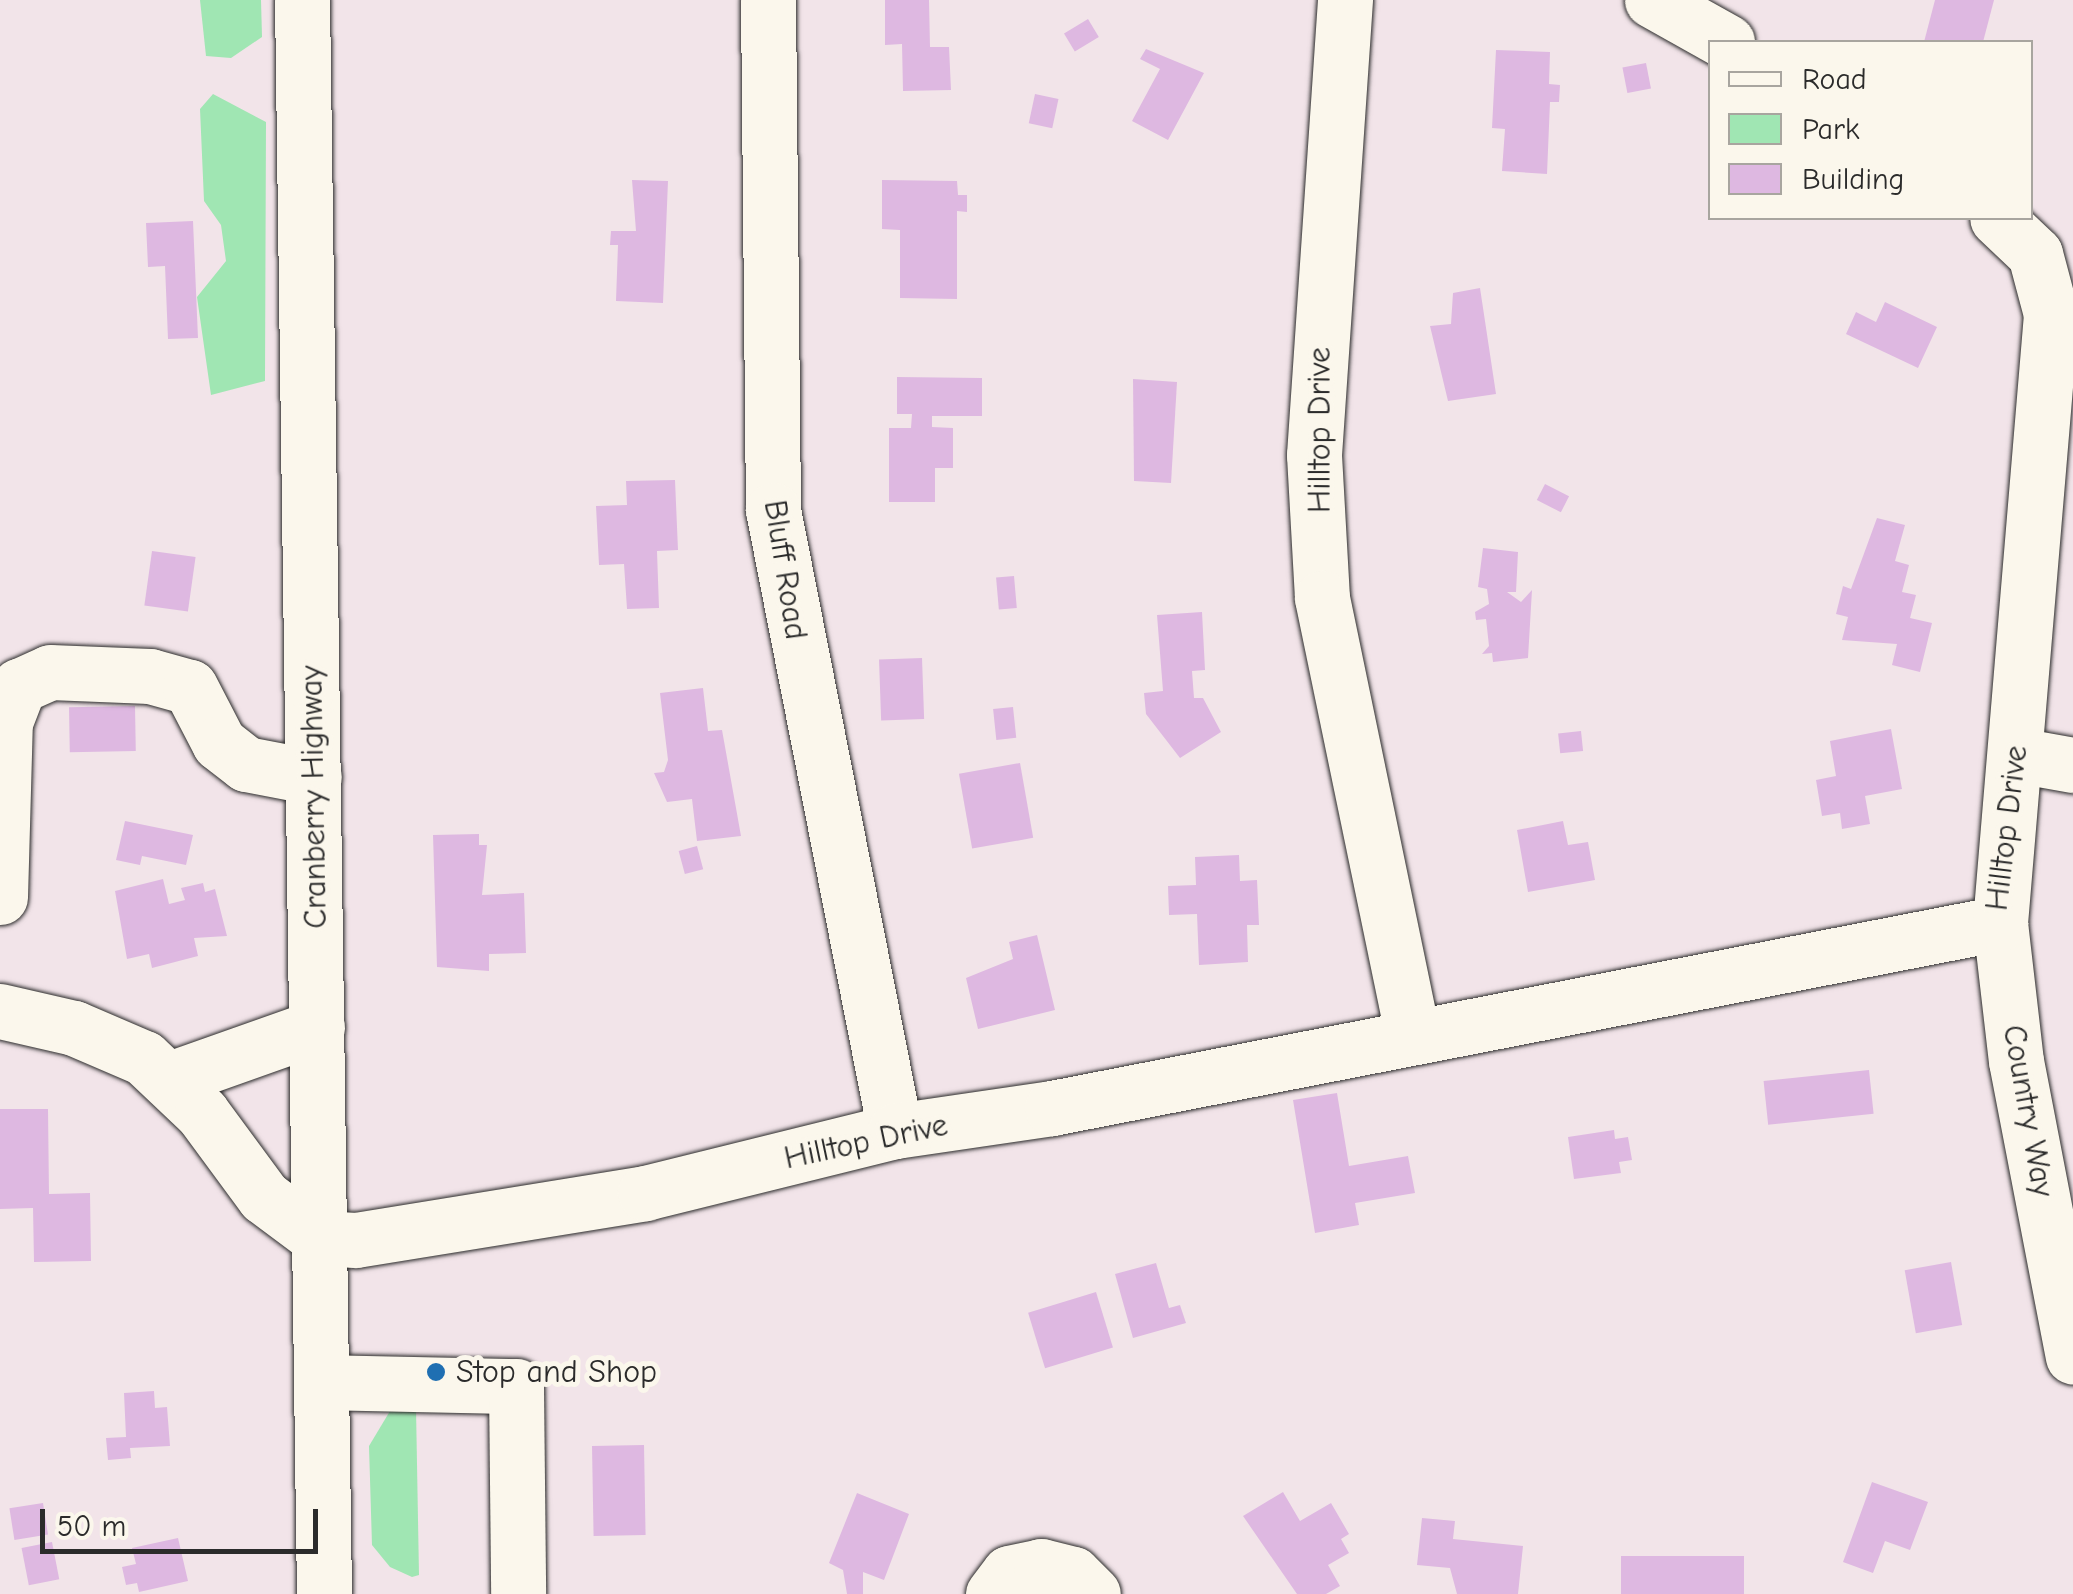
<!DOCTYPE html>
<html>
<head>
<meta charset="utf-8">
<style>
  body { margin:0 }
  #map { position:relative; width:2073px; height:1594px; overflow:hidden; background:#f2e4e9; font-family:"Comic Neue",sans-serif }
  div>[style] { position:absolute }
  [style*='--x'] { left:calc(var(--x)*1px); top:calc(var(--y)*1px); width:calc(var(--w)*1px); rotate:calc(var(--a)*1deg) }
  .green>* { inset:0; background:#a0e6b3 }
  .building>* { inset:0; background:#deb8e1; transform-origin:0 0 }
  .roads { filter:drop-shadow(0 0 2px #2b2b2b) drop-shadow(0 0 2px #2b2b2b) }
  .minor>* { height:55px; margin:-27.5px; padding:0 27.5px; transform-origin:27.5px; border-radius:27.5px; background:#fbf7ec }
  .major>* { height:55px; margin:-27.5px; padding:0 27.5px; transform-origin:27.5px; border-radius:27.5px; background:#fbf7ec }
  .dots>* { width:28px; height:28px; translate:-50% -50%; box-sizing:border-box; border:5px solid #fbf7ec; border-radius:50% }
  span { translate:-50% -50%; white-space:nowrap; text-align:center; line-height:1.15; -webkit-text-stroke:10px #fbf7ec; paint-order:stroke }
  .street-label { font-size:32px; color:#2b2b2b }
  .poi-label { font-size:32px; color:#2b2b2b }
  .left { translate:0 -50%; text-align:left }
  .legend { position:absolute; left:1708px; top:40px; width:325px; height:180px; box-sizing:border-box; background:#fbf7ec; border:2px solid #a8a59f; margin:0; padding:12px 18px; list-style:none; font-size:30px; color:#2b2b2b }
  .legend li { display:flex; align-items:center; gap:20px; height:50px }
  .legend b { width:50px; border:2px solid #a8a59f }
  .scale { position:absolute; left:40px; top:1509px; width:278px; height:45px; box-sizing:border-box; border:5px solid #2b2b2b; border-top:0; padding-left:12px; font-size:30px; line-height:35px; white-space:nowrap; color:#2b2b2b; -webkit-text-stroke:8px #fbf7ec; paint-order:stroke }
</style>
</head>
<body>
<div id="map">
  <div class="green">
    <div style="clip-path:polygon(200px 0,261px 0,262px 37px,231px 58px,206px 56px)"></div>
    <div style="clip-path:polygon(213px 94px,266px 122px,265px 381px,211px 395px,197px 297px,226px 261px,221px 225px,204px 201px,200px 109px)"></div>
    <div style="clip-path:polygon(416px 1408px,419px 1575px,412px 1577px,390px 1567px,372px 1545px,369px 1446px,390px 1411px)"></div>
  </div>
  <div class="building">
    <div style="clip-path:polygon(885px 0,929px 0,930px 47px,949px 47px,951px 90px,903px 91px,902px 44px,885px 45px)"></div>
    <div style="clip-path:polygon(1935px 0,1994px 0,1983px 42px,1924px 42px)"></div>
    <div style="left:1088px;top:19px;width:21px;height:28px;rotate:59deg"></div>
    <div style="clip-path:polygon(1146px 49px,1204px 73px,1168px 140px,1132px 121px,1160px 69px,1140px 59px)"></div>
    <div style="clip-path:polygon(1496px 50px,1550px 52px,1549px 84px,1560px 85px,1559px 102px,1550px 102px,1547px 174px,1502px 171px,1505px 129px,1492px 128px)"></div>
    <div style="left:1646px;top:63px;width:26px;height:24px;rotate:79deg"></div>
    <div style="left:1035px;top:94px;width:24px;height:30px;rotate:12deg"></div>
    <div style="clip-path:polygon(632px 180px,668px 181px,663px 303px,616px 301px,618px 245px,610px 245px,611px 231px,636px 231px)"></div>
    <div style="clip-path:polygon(882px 180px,957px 181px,958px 195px,967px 195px,967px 212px,957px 211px,957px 299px,900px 298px,900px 230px,882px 229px)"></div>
    <div style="clip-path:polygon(193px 221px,198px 338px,168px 339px,165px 266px,148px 267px,146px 223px)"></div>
    <div style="clip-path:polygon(1480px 288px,1496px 394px,1448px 401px,1430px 326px,1451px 324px,1453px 293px)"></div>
    <div style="clip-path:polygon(1885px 302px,1937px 327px,1918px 368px,1846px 334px,1856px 312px,1876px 322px)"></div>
    <div style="clip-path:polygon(897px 377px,982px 378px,982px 416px,932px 416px,932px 427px,953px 428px,953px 468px,935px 468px,935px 502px,889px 502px,889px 428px,911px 428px,912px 414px,897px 414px)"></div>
    <div style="clip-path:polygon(1133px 379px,1177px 382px,1171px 483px,1134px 481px)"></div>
    <div style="clip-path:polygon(675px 480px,678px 550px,657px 551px,659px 608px,627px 609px,624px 564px,599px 565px,596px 506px,627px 505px,626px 481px)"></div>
    <div style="left:1545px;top:484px;width:27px;height:18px;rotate:27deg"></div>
    <div style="clip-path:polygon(1877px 518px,1905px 525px,1895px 561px,1909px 565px,1902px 592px,1916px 595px,1910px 618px,1932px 623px,1920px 672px,1892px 665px,1897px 644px,1842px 640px,1848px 617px,1836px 614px,1843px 586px,1851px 589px)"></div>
    <div style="clip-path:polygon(1483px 548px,1518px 552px,1516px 592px,1507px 592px,1521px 602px,1532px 590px,1528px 658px,1493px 662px,1492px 653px,1482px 654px,1489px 646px,1486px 619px,1476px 620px,1475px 612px,1489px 604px,1487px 589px,1478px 587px)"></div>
    <div style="left:152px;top:551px;width:44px;height:55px;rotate:8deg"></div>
    <div style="left:1014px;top:576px;width:32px;height:18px;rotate:85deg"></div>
    <div style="clip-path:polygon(1202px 612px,1205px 670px,1192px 671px,1194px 698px,1203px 698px,1221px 732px,1180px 758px,1146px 714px,1144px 693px,1163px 691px,1157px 615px)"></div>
    <div style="left:922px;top:658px;width:61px;height:43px;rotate:88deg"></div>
    <div style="clip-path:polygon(703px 688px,708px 731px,722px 730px,741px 836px,697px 841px,692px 799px,667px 802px,654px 773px,664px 772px,668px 760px,660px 693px)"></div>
    <div style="left:135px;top:706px;width:45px;height:66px;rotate:89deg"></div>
    <div style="left:1013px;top:707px;width:31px;height:20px;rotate:84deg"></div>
    <div style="clip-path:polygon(1891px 729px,1902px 789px,1865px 796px,1870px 824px,1842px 829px,1840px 813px,1822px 816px,1816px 780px,1836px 776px,1830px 741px)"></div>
    <div style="left:1581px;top:731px;width:20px;height:23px;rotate:84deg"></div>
    <div style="left:1020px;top:763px;width:76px;height:62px;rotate:80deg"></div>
    <div style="clip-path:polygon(125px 821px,193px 835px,186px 865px,142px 856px,140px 865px,116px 860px)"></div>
    <div style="clip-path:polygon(1563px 821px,1568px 845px,1588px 842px,1595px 880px,1528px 892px,1517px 830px)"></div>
    <div style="clip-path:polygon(479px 834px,479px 845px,487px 845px,482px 895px,524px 893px,526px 953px,489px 954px,489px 971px,437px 967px,433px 835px)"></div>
    <div style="left:697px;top:846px;width:24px;height:19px;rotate:75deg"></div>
    <div style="clip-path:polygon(1239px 855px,1240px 881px,1257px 880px,1259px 925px,1247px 925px,1248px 962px,1199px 965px,1197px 914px,1169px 915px,1168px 886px,1196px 885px,1195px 857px)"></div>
    <div style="clip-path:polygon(163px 879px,169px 904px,185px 900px,181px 888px,203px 883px,205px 892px,215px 889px,227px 936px,194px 938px,198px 956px,152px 968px,149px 954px,127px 959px,115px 891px)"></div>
    <div style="clip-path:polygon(1037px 935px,1055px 1010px,978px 1029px,966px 978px,1013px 959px,1009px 942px)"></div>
    <div style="left:1869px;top:1070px;width:44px;height:106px;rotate:84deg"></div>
    <div style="clip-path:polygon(1337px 1093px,1349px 1166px,1408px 1156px,1415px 1193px,1355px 1203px,1359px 1225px,1315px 1233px,1293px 1100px)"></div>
    <div style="clip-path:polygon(0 1109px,48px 1109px,49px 1194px,90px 1193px,91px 1261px,34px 1262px,33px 1208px,0 1209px)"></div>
    <div style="clip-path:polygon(1614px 1130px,1615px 1139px,1628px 1137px,1632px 1160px,1619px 1162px,1621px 1173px,1574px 1179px,1568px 1137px)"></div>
    <div style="left:1951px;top:1262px;width:64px;height:47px;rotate:80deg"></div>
    <div style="clip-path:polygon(1156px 1263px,1169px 1308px,1180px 1305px,1186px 1323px,1133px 1338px,1115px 1274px)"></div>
    <div style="left:1096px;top:1292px;width:58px;height:71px;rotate:73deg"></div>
    <div style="clip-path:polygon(154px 1391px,155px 1408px,167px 1407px,170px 1446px,130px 1448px,131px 1458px,108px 1460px,106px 1438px,126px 1437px,124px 1393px)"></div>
    <div style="left:644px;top:1445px;width:90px;height:52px;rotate:89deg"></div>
    <div style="clip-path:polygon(1872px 1482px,1928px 1502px,1910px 1550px,1885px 1541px,1873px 1573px,1843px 1562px)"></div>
    <div style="clip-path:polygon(1283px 1492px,1300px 1521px,1331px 1503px,1349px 1534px,1341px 1539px,1349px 1553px,1328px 1565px,1340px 1586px,1326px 1594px,1297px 1594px,1243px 1516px)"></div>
    <div style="clip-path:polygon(857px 1493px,909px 1514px,884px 1580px,863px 1572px,863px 1594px,847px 1594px,843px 1570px,829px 1563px)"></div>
    <div style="left:43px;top:1503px;width:32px;height:34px;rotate:81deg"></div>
    <div style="clip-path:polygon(1422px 1518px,1455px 1521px,1453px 1539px,1523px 1546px,1518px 1594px,1457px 1594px,1450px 1568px,1417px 1565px)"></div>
    <div style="clip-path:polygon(178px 1538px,188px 1581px,139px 1592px,137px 1583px,126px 1585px,122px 1567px,136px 1564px,132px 1548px)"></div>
    <div style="left:52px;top:1542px;width:38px;height:31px;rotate:79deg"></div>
    <div style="left:1744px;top:1556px;width:38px;height:123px;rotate:90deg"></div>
  </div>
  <div class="roads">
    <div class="minor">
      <div style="--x:768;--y:0;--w:510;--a:89.44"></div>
      <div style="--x:773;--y:510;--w:633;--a:78.89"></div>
      <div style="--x:1345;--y:0;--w:456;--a:93.9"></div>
      <div style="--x:1314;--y:455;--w:143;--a:86.8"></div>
      <div style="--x:1322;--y:598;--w:443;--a:78.3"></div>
      <div style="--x:1652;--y:0;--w:86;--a:29.2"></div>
      <div style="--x:2017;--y:755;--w:57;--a:10.1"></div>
      <div style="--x:0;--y:897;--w:175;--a:-88.4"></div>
      <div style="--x:5;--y:722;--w:39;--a:-69"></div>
      <div style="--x:19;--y:686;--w:34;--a:-24"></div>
      <div style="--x:50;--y:672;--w:100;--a:2.3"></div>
      <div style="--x:150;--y:676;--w:41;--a:15.4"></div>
      <div style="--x:190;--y:687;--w:63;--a:62.6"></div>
      <div style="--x:219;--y:743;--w:34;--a:38"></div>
      <div style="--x:246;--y:764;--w:69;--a:10.8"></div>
      <div style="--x:2000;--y:923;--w:139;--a:83.4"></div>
      <div style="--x:2016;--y:1061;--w:301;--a:79.1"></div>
      <div style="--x:0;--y:1011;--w:76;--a:12.9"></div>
      <div style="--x:74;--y:1028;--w:76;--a:23.2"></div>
      <div style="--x:144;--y:1058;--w:80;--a:43.5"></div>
      <div style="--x:202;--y:1113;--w:104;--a:53.6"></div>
      <div style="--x:264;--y:1197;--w:69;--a:36.7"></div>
      <div style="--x:319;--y:1238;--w:37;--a:3"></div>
      <div style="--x:356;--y:1240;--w:293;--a:-9.2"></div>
      <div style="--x:645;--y:1193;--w:258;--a:-13.9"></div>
      <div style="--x:895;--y:1131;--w:159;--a:-8.3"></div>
      <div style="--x:1052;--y:1108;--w:966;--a:-11.04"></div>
      <div style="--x:2000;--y:923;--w:611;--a:-85.21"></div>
      <div style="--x:2051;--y:314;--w:62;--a:-104.9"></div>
      <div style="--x:2035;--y:254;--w:52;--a:-136.5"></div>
      <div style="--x:170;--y:1079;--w:156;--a:-19.5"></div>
      <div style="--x:322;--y:1382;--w:194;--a:1.2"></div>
      <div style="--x:516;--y:1386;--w:208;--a:89.4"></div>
      <div style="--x:993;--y:1594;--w:26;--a:-53"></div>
      <div style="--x:1009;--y:1573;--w:33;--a:-12"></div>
      <div style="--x:1041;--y:1566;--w:33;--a:14"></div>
      <div style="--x:1073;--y:1574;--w:28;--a:45"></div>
    </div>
    <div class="major">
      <div style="--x:302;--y:0;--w:1594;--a:89.21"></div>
    </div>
  </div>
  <div class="dots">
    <div style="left:436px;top:1372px;background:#1f6fb2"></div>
  </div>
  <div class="street-label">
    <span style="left:1320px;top:430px;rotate:-90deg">Hilltop Drive</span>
    <span style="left:785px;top:570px;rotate:81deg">Bluff Road</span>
    <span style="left:314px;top:797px;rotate:-91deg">Cranberry Highway</span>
    <span style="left:2007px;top:828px;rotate:-83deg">Hilltop Drive</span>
    <span style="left:2028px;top:1111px;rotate:80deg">Country Way</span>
    <span style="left:866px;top:1142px;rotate:-12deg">Hilltop Drive</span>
  </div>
  <div class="poi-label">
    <span class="left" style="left:456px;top:1372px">Stop and Shop</span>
  </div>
  <ul class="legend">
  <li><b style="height:12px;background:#fbf7ec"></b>Road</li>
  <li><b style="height:28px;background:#a0e6b3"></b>Park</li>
  <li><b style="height:28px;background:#deb8e1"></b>Building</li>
  </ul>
  <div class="scale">50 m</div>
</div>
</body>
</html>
